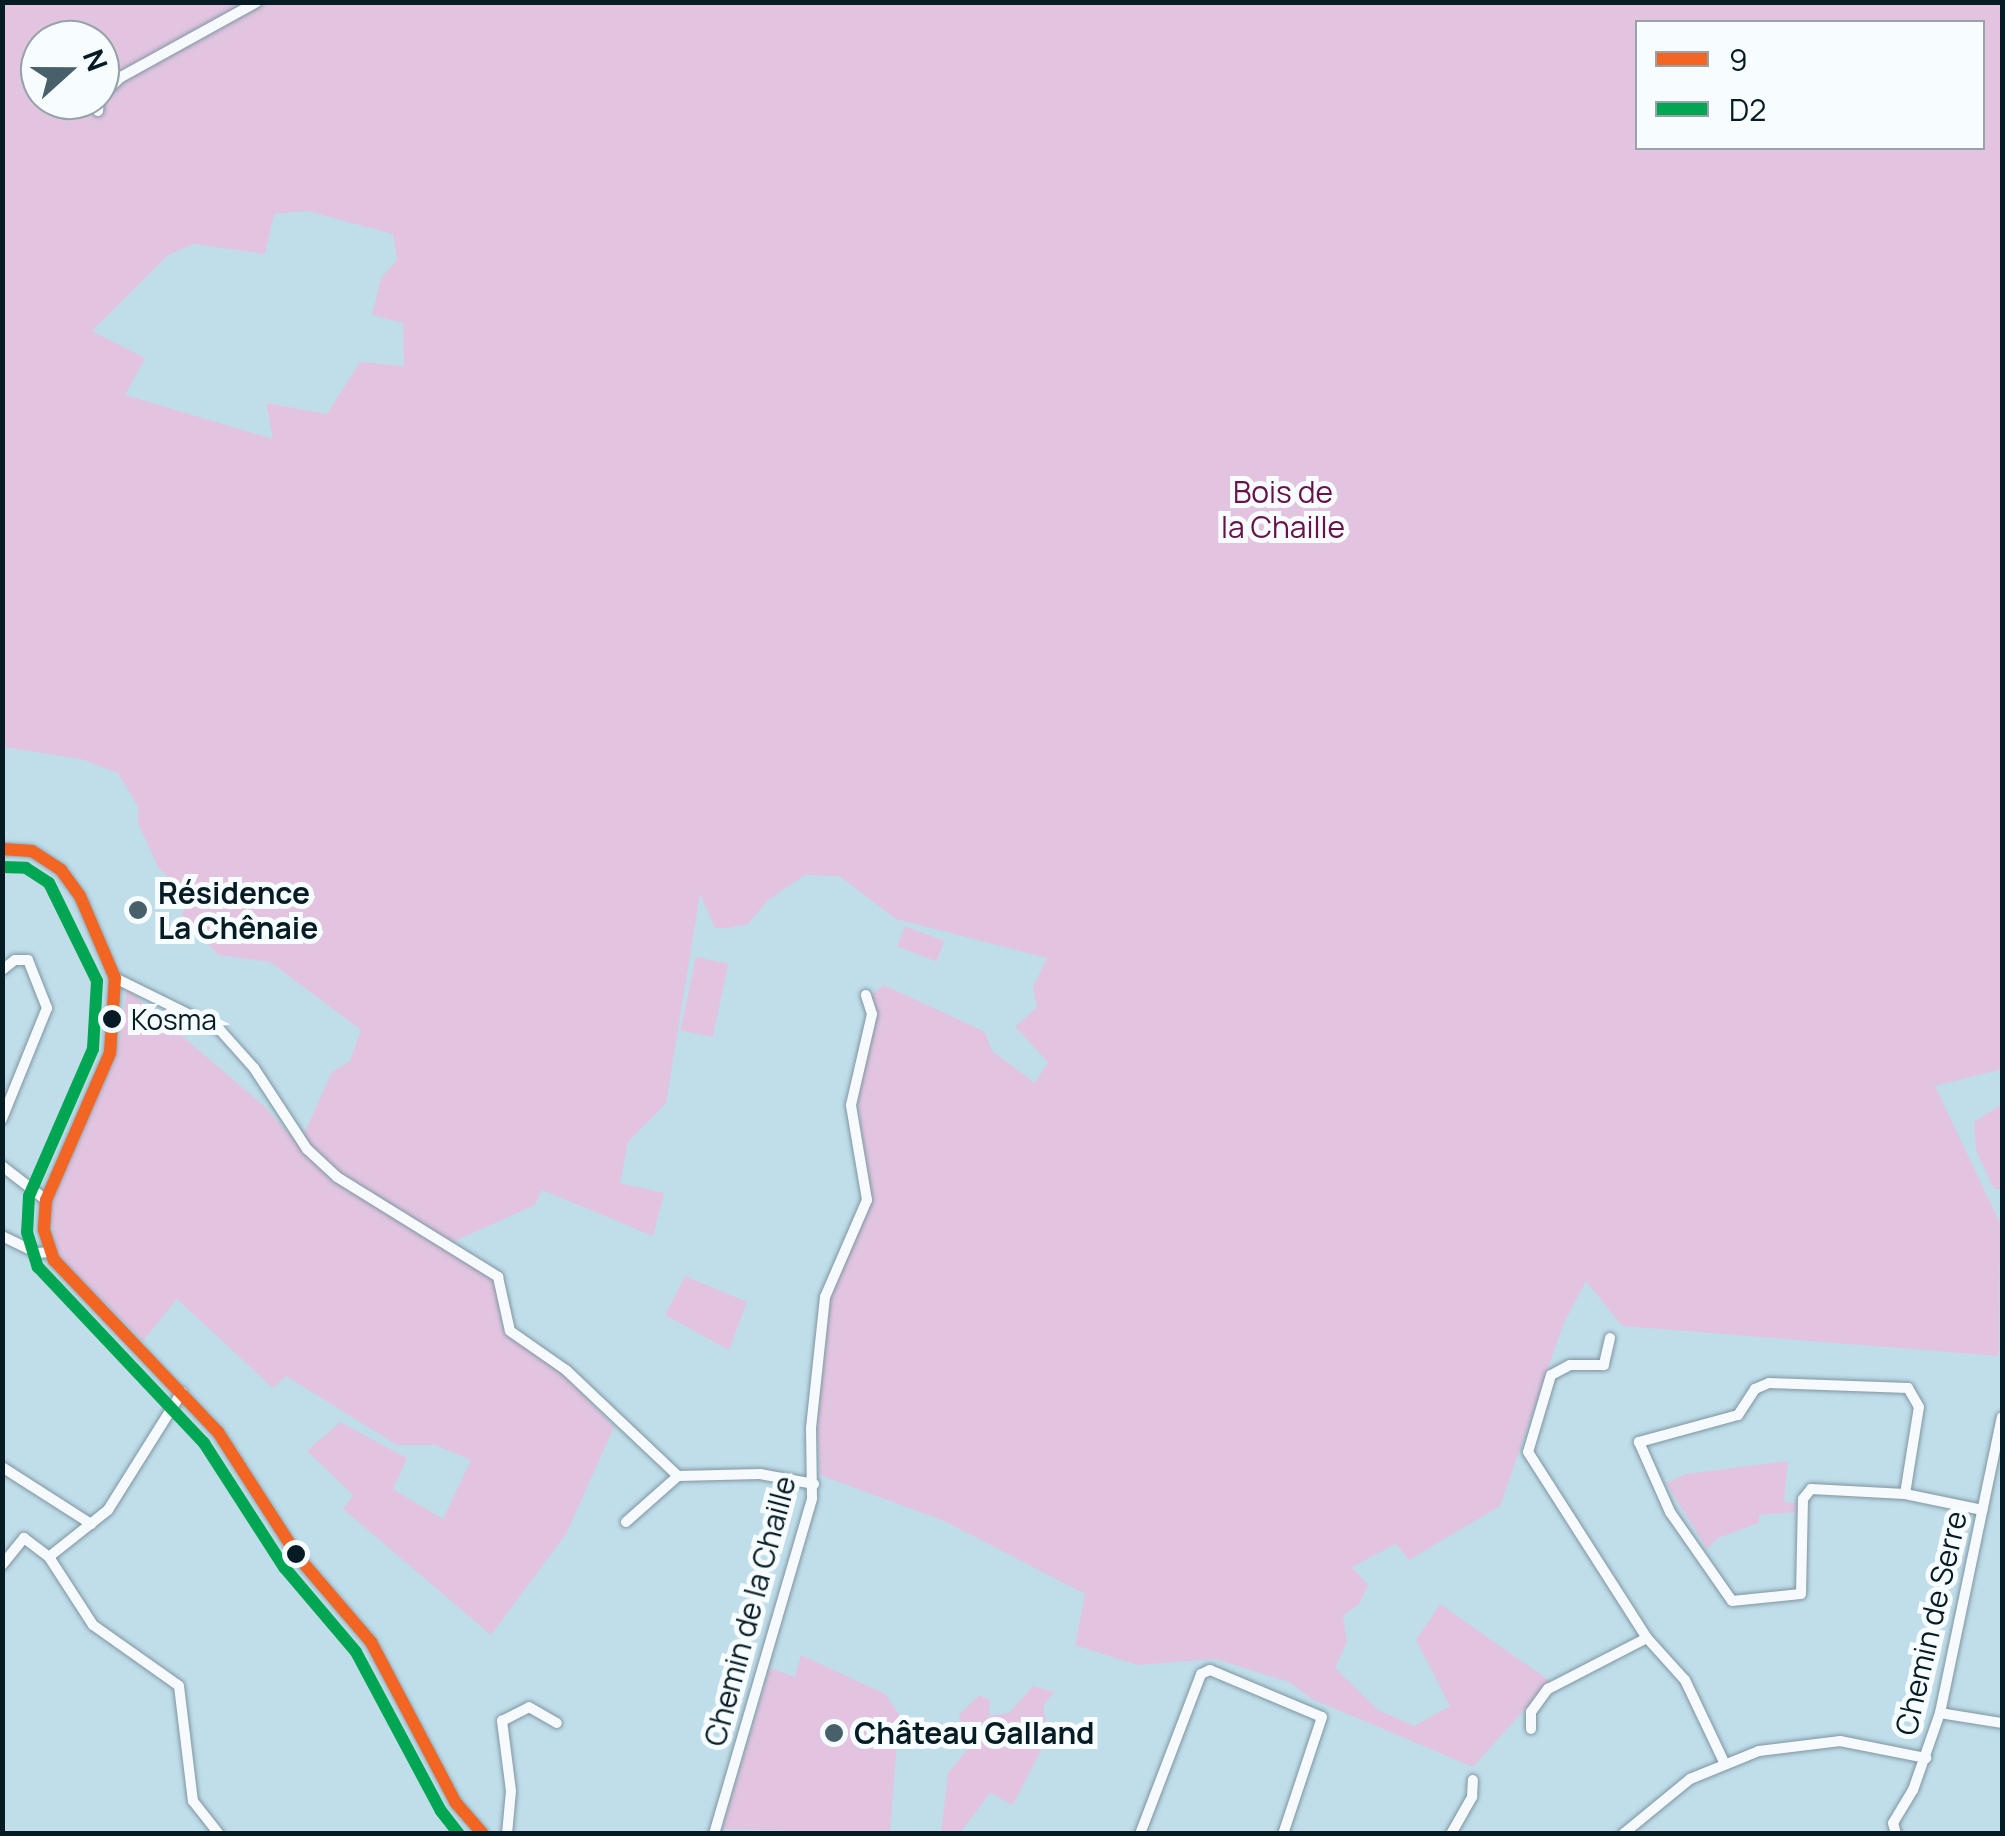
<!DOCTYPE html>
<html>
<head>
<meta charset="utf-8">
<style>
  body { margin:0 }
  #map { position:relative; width:2005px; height:1836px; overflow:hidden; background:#c0ddea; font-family:Manrope,sans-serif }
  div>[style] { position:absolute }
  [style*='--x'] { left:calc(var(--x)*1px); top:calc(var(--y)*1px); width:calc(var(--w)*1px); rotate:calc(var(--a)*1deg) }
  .green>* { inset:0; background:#e2c4e1; transform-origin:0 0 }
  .roads { filter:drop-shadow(0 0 2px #7f96a0) drop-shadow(0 0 2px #7f96a0) }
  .minor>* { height:10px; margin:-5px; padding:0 5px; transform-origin:5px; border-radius:5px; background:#f6fafc }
  .bus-1>* { height:12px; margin:-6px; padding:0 6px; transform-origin:6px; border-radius:6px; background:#f26522 }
  .bus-2>* { height:12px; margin:-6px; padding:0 6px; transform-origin:6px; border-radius:6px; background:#00a651 }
  .dots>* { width:28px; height:28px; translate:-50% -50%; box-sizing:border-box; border:5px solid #f7fdff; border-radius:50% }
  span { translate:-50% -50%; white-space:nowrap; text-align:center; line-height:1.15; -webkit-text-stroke:10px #f7fdff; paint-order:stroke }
  .bus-label { font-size:28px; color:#061c24 }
  .left { translate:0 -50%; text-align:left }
  .park-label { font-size:30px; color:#69124a }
  .poi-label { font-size:30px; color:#061c24; font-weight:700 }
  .street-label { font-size:30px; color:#061c24 }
  .frame { position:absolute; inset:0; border:5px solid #061c24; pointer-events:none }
  .legend { position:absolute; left:1635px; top:20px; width:350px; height:130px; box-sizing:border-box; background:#f7fdff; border:2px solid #97a3a7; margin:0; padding:12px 18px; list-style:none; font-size:30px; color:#061c24 }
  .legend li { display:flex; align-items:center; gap:20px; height:50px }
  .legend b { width:50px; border:2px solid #97a3a7 }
  .north { position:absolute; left:20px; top:20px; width:100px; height:100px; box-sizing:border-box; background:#f7fdff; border:2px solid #97a3a7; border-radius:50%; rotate:69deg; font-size:28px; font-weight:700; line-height:40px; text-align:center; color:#061c24 }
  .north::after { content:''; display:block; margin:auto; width:35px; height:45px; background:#476069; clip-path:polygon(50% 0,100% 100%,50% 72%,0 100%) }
</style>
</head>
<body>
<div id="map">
  <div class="green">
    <div style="clip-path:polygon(evenodd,2px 3px,2002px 3px,2002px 1069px,1935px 1086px,2000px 1223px,1999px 1356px,1622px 1326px,1586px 1281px,1563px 1325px,1500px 1506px,1409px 1560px,1396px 1544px,1352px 1567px,1368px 1585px,1359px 1604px,1343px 1616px,1347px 1642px,1335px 1668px,1378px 1710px,1414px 1726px,1450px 1706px,1416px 1640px,1440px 1604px,1550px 1681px,1473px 1767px,1312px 1699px,1289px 1682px,1216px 1659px,1137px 1665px,1075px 1645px,1085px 1594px,944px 1521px,820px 1475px,817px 1427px,830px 1297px,870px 1196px,856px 1088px,870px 996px,884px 985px,985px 1032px,992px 1051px,1035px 1083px,1048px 1062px,1015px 1027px,1037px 1007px,1033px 987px,1047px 958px,896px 919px,839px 876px,805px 875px,768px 900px,748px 924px,728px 928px,715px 928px,700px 894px,666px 1103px,628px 1142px,620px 1183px,664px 1193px,653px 1236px,542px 1190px,535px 1205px,446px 1245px,495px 1280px,503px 1329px,562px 1373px,614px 1427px,566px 1534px,491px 1635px,343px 1509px,353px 1495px,307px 1451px,340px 1422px,407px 1458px,393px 1489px,443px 1519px,471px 1460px,435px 1445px,397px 1445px,286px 1376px,273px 1388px,177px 1299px,143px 1341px,57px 1255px,49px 1204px,120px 1036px,127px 989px,264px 1106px,299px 1145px,332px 1072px,350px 1061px,361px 1030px,270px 962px,218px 955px,182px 915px,188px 898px,158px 867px,138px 823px,138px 807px,118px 773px,81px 759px,3px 747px,2px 3px,1638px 22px,1982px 22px,1982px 148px,1638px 148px,1638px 22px,2px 3px,40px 40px,100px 40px,100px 100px,40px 100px,40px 40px,2px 3px,307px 211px,393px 234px,397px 260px,381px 278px,372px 315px,403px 323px,404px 366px,360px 362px,327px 414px,266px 403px,273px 439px,125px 395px,145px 358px,92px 331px,168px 255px,194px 244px,265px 254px,274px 214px,307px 211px)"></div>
    <div style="left:905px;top:926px;width:42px;height:22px;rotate:21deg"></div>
    <div style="left:696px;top:957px;width:33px;height:75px;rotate:12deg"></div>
    <div style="clip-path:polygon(2002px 1104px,2002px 1189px,1994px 1189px,1976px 1150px,1974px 1122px)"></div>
    <div style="clip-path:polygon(685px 1276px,747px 1302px,729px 1350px,665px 1315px)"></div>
    <div style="clip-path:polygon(1788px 1461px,1784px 1502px,1796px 1503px,1797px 1512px,1759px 1515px,1759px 1523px,1718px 1538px,1707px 1549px,1666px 1483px,1686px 1474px)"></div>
    <div style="clip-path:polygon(801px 1655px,885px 1694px,899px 1714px,890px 1833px,722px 1829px,770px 1668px,795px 1677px)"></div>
    <div style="clip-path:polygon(1033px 1686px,1054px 1692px,1043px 1706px,1049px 1734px,1013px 1805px,990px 1793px,960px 1833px,941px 1833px,948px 1773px,985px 1728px,962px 1731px,959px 1715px,979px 1695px,990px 1700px,989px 1716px,1009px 1713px)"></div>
  </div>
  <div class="roads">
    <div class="minor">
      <div style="--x:100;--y:97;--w:29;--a:-44"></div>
      <div style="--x:121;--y:77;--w:155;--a:-28.9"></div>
      <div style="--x:98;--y:111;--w:11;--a:-85"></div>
      <div style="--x:2;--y:849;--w:30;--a:4"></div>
      <div style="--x:32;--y:851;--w:35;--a:33"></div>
      <div style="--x:61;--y:870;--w:32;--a:54"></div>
      <div style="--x:80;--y:896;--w:89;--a:66.9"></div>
      <div style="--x:115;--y:978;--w:75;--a:93.8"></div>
      <div style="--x:110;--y:1053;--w:160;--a:113.5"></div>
      <div style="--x:46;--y:1200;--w:30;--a:94"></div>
      <div style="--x:44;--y:1230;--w:32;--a:72"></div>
      <div style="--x:54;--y:1260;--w:238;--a:46.4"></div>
      <div style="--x:218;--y:1432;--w:150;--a:57.3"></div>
      <div style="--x:299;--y:1558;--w:111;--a:49.4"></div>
      <div style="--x:371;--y:1642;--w:182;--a:62.2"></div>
      <div style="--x:456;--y:1803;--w:41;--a:48.9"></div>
      <div style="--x:2;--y:970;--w:16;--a:-38"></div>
      <div style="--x:15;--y:960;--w:13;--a:0"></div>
      <div style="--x:28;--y:960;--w:52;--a:68.4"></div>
      <div style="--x:47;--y:1008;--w:120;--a:112.1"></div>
      <div style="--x:115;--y:978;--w:117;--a:26.3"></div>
      <div style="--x:220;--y:1030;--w:51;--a:48.2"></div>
      <div style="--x:254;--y:1068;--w:97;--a:56.8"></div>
      <div style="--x:307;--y:1149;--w:41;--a:43"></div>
      <div style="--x:337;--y:1177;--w:190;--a:31.8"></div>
      <div style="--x:498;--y:1277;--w:55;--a:77.5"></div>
      <div style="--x:510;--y:1331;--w:68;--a:34.9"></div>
      <div style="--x:566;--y:1370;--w:154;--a:43.4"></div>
      <div style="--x:2;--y:1166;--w:56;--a:37.7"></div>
      <div style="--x:2;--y:1236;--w:39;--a:26"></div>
      <div style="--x:37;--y:1253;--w:14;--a:-4"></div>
      <div style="--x:1610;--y:1338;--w:28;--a:103"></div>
      <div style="--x:1604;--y:1365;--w:34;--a:180"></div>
      <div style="--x:1570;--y:1365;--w:21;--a:152"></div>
      <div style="--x:1551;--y:1375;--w:80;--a:106.6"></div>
      <div style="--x:1528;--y:1452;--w:221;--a:57.4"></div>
      <div style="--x:1647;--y:1638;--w:57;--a:47.9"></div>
      <div style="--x:1685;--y:1680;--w:91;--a:64.6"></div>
      <div style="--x:182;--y:1392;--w:139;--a:122.1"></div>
      <div style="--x:108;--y:1510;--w:75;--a:141.5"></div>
      <div style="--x:49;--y:1557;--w:81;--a:57.1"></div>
      <div style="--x:93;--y:1625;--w:105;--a:35.3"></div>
      <div style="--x:179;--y:1686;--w:116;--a:83.1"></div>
      <div style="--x:193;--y:1801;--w:42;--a:51.8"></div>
      <div style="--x:2;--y:1467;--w:106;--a:32.6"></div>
      <div style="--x:1905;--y:1494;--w:88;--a:-80.9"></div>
      <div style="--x:1919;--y:1407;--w:22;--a:-120"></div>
      <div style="--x:1908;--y:1388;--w:139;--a:-177.9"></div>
      <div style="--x:1769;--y:1383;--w:15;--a:157"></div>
      <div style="--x:1755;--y:1389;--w:31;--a:123"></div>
      <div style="--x:1738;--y:1415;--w:103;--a:164.7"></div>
      <div style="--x:1639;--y:1442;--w:77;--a:66.1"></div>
      <div style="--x:1670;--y:1512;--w:108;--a:55.1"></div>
      <div style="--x:1732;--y:1601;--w:69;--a:-5.8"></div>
      <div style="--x:1801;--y:1594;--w:95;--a:-88.8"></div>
      <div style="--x:1803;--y:1499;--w:13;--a:-51"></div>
      <div style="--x:1811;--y:1489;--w:94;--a:3"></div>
      <div style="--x:1905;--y:1494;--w:79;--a:11.7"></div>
      <div style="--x:626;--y:1522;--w:69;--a:-41.5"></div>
      <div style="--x:678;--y:1476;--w:82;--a:-1.4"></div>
      <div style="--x:760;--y:1474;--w:55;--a:10.5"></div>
      <div style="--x:2;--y:1565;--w:35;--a:-51"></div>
      <div style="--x:24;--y:1538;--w:31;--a:37"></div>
      <div style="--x:1940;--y:1713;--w:63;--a:9.2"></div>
      <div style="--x:1531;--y:1729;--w:17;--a:-90"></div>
      <div style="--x:1531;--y:1712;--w:29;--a:-54"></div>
      <div style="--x:1548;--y:1689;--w:111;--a:-27.3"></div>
      <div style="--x:507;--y:1834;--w:43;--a:-84.7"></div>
      <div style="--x:511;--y:1791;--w:71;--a:-97.3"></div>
      <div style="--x:502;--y:1721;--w:30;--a:-27"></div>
      <div style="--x:529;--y:1707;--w:32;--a:30"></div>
      <div style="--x:714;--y:1834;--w:350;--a:-73.7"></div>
      <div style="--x:812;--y:1498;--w:70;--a:-90.8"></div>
      <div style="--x:811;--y:1428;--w:132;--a:-83.9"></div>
      <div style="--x:825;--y:1297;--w:106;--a:-66.6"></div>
      <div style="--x:867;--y:1200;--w:96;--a:-99.6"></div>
      <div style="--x:851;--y:1105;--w:93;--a:-77"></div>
      <div style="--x:872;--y:1014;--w:20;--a:-108"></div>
      <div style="--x:1140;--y:1834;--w:171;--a:-69.1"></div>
      <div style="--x:1201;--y:1674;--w:10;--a:-24"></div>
      <div style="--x:1210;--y:1670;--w:121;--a:22.8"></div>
      <div style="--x:1322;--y:1717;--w:123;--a:108.4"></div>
      <div style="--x:1451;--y:1834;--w:43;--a:-60.4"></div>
      <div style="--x:1472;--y:1797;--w:17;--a:-87"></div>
      <div style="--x:1623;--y:1834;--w:87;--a:-39.4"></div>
      <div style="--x:1690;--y:1779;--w:74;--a:-22.1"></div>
      <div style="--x:1759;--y:1751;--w:82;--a:-7"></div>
      <div style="--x:1840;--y:1741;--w:88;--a:11.2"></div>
      <div style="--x:1896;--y:1834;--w:11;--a:-105"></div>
      <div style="--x:1893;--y:1823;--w:39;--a:-59"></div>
      <div style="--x:1913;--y:1790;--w:82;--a:-70.7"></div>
      <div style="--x:1940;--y:1713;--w:302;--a:-78.2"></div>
    </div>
  </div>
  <div class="bus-1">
    <div style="--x:2;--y:849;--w:30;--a:4"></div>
    <div style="--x:32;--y:851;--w:35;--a:33"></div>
    <div style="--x:61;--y:870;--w:32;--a:54"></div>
    <div style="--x:80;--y:896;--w:89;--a:66.9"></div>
    <div style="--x:115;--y:978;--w:75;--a:93.8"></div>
    <div style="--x:110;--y:1053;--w:160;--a:113.5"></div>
    <div style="--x:46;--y:1200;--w:30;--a:94"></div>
    <div style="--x:44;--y:1230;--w:32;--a:72"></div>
    <div style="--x:54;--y:1260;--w:238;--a:46.4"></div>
    <div style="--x:218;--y:1432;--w:150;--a:57.3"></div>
    <div style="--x:299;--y:1558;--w:111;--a:49.4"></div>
    <div style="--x:371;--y:1642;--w:182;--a:62.2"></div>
    <div style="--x:456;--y:1803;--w:41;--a:48.9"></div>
  </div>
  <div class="bus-2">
    <div style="--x:2;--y:867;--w:24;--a:2"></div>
    <div style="--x:26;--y:868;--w:27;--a:33"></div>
    <div style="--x:49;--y:883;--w:109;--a:63.9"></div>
    <div style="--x:97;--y:981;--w:68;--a:93.4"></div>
    <div style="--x:93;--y:1049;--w:160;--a:113.5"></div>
    <div style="--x:29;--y:1196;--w:36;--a:93"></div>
    <div style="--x:27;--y:1232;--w:37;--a:73"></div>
    <div style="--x:38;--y:1267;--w:242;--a:46.7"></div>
    <div style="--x:204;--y:1443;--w:148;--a:57.2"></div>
    <div style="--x:284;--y:1567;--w:111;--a:49.7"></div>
    <div style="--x:356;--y:1652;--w:180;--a:61.9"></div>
    <div style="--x:441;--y:1811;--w:29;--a:52"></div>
  </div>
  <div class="dots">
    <div style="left:138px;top:910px;background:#476069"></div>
    <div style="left:112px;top:1019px;background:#061c24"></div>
    <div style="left:296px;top:1554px;background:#061c24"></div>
    <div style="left:834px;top:1733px;background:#476069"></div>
  </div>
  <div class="bus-label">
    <span class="left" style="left:131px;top:1019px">Kosma</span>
  </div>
  <div class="park-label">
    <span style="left:1283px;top:509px">Bois de<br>la Chaille</span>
  </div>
  <div class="poi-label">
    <span class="left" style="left:158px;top:910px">Résidence<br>La Chênaie</span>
    <span class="left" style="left:854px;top:1733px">Château Galland</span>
  </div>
  <div class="street-label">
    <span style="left:750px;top:1611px;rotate:-75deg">Chemin de la Chaille</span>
    <span style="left:1931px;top:1623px;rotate:-77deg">Chemin de Serre</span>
  </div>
  <div class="frame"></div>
  <ul class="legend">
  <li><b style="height:12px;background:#f26522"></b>9</li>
  <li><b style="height:12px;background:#00a651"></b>D2</li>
  </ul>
  <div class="north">N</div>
</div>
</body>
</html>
